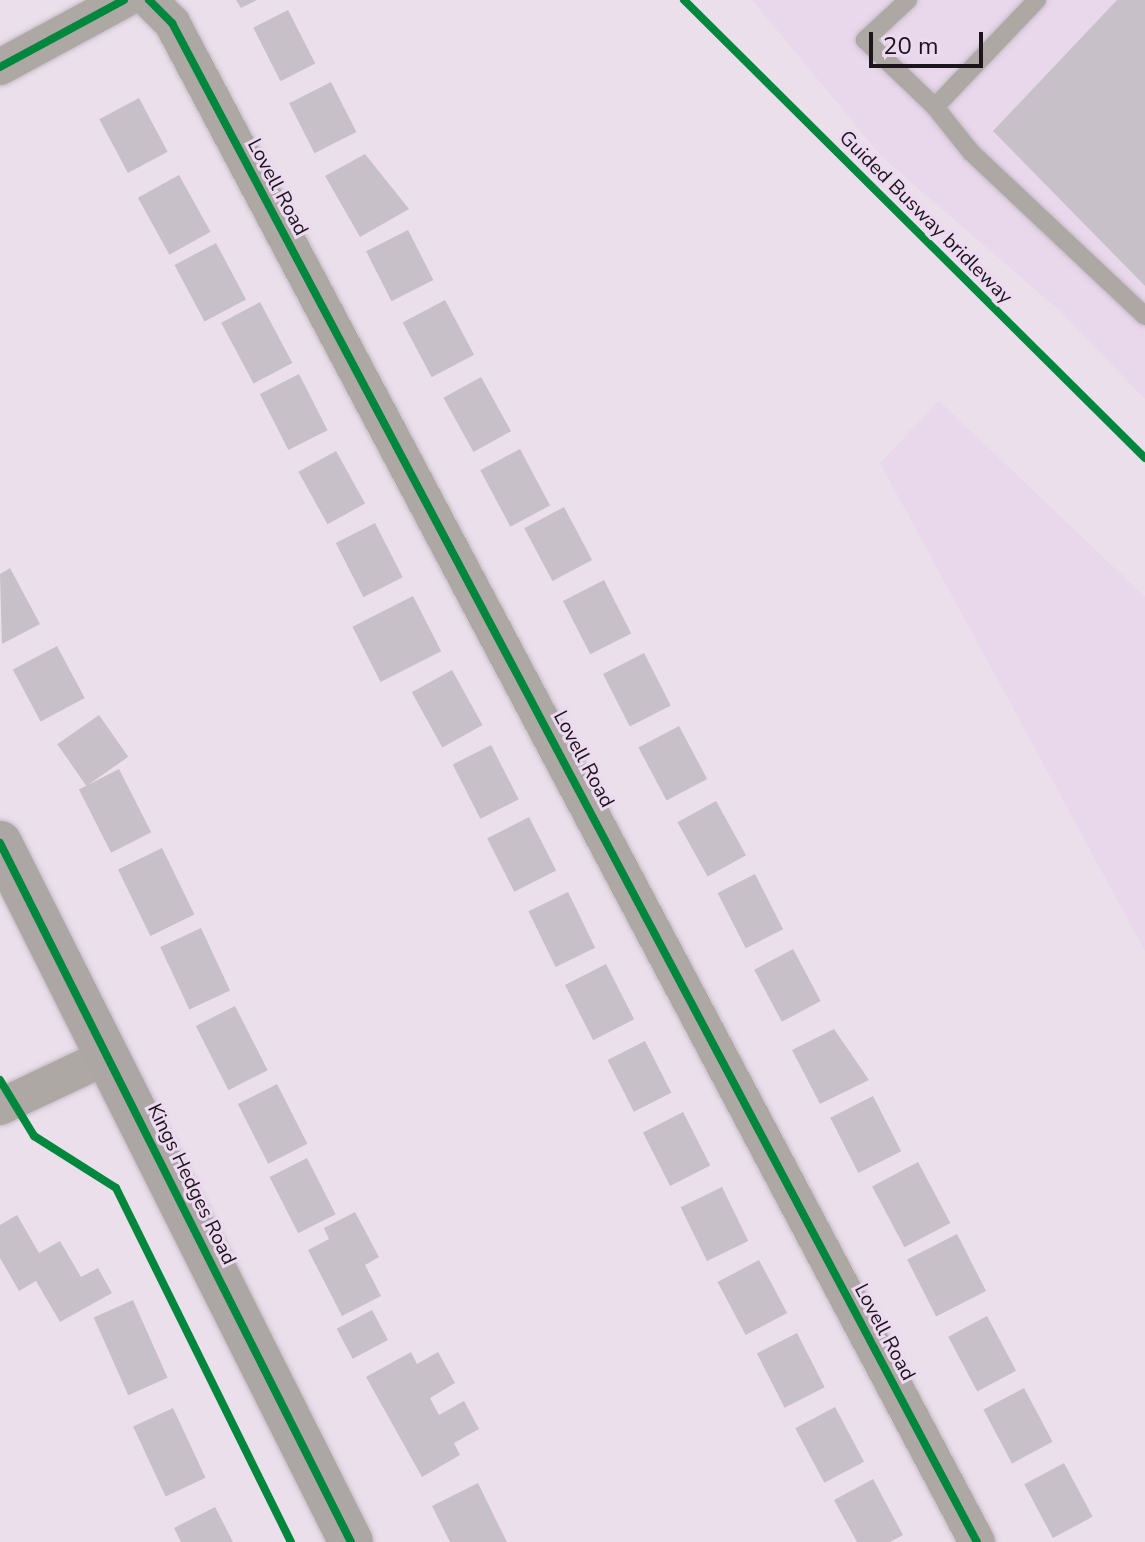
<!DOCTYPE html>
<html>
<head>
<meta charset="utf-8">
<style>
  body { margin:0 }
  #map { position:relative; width:1145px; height:1542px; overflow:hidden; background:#eadfeb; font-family:"Nunito Sans",sans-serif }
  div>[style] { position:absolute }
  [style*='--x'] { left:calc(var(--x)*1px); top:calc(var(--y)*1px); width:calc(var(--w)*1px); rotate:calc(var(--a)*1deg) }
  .built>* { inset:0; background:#e9d7ec }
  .building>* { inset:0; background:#c8c0c9; transform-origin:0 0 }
  .roads { filter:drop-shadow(0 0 2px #c4bbc5) drop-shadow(0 0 2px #c4bbc5) }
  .lane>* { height:18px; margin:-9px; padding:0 9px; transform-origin:9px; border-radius:9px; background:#ada8a4 }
  .street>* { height:36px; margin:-18px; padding:0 18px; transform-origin:18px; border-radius:18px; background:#ada8a4 }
  .secondary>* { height:44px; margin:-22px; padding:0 22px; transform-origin:22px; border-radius:22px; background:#aca6a4 }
  .cycleway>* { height:8px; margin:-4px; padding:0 4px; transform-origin:4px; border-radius:4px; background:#00873e }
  span { translate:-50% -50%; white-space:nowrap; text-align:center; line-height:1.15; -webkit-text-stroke:6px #eddaf0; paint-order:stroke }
  .street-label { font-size:20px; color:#1c151c }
  .scale { position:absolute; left:869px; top:32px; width:114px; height:36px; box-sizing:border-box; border:4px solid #1c151c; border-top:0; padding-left:10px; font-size:24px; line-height:28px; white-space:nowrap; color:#1c151c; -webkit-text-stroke:6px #eddaf0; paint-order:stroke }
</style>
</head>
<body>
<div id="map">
  <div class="built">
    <div style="clip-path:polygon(752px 0,1145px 0,1145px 399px,1060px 311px,883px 158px)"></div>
    <div style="clip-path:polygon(939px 401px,1145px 597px,1145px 951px,880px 463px)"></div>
  </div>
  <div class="building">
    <div style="clip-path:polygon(236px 0,257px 0,241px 8px)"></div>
    <div style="clip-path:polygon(1117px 0,1145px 0,1145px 286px,993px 131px)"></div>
    <div style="left:288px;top:10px;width:60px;height:39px;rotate:63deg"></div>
    <div style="left:331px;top:82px;width:56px;height:47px;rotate:63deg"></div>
    <div style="left:139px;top:98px;width:61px;height:45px;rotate:62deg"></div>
    <div style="clip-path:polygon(365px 154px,409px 209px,360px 237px,325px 176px)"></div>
    <div style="left:179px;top:175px;width:65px;height:47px;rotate:61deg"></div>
    <div style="left:408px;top:230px;width:56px;height:47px;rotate:63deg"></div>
    <div style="left:216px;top:243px;width:64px;height:47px;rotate:62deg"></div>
    <div style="left:445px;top:300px;width:62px;height:48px;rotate:62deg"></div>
    <div style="left:260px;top:302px;width:69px;height:44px;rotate:62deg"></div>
    <div style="left:299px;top:374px;width:63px;height:44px;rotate:63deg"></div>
    <div style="left:481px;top:377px;width:62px;height:43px;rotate:61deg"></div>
    <div style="left:520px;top:449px;width:64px;height:45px;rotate:62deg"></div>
    <div style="left:336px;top:451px;width:60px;height:43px;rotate:61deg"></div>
    <div style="left:564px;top:507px;width:60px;height:45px;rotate:62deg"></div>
    <div style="left:375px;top:523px;width:61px;height:44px;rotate:63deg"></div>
    <div style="clip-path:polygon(10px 568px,40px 624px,2px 644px,0 574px)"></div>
    <div style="left:604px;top:580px;width:60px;height:46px;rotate:63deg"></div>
    <div style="left:413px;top:596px;width:62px;height:68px;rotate:63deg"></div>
    <div style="left:57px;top:646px;width:59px;height:50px;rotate:62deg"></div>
    <div style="left:644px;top:653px;width:59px;height:46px;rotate:63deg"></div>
    <div style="left:452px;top:670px;width:63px;height:46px;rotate:61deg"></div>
    <div style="left:99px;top:715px;width:51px;height:51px;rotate:55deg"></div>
    <div style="left:679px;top:726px;width:60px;height:46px;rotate:62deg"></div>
    <div style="left:491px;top:745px;width:61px;height:43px;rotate:63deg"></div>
    <div style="left:119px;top:769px;width:71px;height:45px;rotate:63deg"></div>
    <div style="left:716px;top:801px;width:62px;height:44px;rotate:61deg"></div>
    <div style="left:529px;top:817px;width:60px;height:47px;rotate:63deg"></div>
    <div style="left:162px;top:848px;width:74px;height:49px;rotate:64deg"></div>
    <div style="left:755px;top:874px;width:62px;height:42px;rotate:63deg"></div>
    <div style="left:568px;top:892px;width:62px;height:44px;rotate:64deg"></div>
    <div style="left:201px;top:928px;width:69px;height:45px;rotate:65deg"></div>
    <div style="left:793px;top:949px;width:59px;height:44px;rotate:62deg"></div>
    <div style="left:606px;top:964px;width:62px;height:46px;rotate:63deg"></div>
    <div style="left:235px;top:1006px;width:72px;height:44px;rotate:63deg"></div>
    <div style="clip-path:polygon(834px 1029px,869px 1080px,820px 1104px,792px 1050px)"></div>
    <div style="left:645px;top:1041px;width:58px;height:42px;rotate:63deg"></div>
    <div style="left:277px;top:1084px;width:67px;height:44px;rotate:63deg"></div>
    <div style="left:873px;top:1096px;width:62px;height:48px;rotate:63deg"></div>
    <div style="left:683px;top:1112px;width:60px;height:45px;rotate:63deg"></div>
    <div style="left:307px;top:1158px;width:63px;height:42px;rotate:63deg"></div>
    <div style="left:918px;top:1162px;width:69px;height:52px;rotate:62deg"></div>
    <div style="left:722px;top:1187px;width:60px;height:46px;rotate:64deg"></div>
    <div style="clip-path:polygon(355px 1212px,379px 1257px,365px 1265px,381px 1296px,342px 1316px,308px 1250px,329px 1239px,324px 1228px)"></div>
    <div style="clip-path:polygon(17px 1215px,39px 1253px,60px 1241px,81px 1277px,98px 1268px,112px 1293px,60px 1322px,36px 1281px,19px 1291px,0 1258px,0 1225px)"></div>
    <div style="left:957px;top:1234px;width:64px;height:56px;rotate:63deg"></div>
    <div style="left:759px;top:1260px;width:60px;height:47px;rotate:62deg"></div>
    <div style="left:133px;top:1300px;width:85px;height:43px;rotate:66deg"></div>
    <div style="left:372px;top:1310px;width:34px;height:40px;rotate:62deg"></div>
    <div style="left:987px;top:1316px;width:62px;height:44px;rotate:62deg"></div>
    <div style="left:797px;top:1333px;width:61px;height:45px;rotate:63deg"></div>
    <div style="clip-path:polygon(411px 1352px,417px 1364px,438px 1352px,455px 1383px,430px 1398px,439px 1415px,464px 1401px,479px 1429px,454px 1443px,460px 1455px,422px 1477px,366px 1377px)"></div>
    <div style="left:1024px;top:1388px;width:61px;height:46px;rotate:62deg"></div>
    <div style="left:835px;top:1407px;width:62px;height:45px;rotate:62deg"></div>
    <div style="left:173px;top:1408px;width:77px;height:44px;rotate:65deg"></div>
    <div style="left:1064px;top:1463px;width:61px;height:45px;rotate:62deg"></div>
    <div style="clip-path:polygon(873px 1479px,903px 1535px,890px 1542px,857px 1542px,834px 1500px)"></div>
    <div style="clip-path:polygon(478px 1483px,493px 1514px,507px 1542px,450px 1542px,432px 1506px)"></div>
    <div style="clip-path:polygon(215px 1507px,233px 1542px,181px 1542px,174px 1528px)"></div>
  </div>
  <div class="roads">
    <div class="lane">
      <div style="--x:908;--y:0;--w:59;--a:137.1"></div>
      <div style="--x:865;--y:40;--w:97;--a:43.7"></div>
      <div style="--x:935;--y:107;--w:148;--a:-46.4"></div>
      <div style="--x:935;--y:107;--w:58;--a:51.3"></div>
      <div style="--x:971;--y:152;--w:239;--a:43.3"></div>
    </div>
    <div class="street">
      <div style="--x:149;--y:0;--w:33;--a:45"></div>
      <div style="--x:172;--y:23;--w:1719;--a:62.08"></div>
      <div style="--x:0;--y:67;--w:141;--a:-28.4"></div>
      <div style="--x:0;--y:1107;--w:122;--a:-25.3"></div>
    </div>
    <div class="secondary">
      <div style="--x:0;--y:843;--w:782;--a:63.34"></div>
    </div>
  </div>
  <div class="cycleway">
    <div style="--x:149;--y:0;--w:33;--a:45"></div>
    <div style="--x:172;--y:23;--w:1719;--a:62.08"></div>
    <div style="--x:684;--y:0;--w:650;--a:44.81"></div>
    <div style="--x:0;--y:67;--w:141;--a:-28.4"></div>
    <div style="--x:0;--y:843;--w:782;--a:63.34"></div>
    <div style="--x:0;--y:1080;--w:66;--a:58.7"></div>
    <div style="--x:34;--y:1136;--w:97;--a:32.4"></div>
    <div style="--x:116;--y:1188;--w:395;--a:63.7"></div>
  </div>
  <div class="street-label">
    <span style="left:278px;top:187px;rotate:62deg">Lovell Road</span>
    <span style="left:926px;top:217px;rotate:45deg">Guided Busway bridleway</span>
    <span style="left:584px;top:759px;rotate:62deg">Lovell Road</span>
    <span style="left:192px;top:1184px;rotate:64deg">Kings Hedges Road</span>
    <span style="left:885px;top:1332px;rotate:62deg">Lovell Road</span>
  </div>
  <div class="scale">20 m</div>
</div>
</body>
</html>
